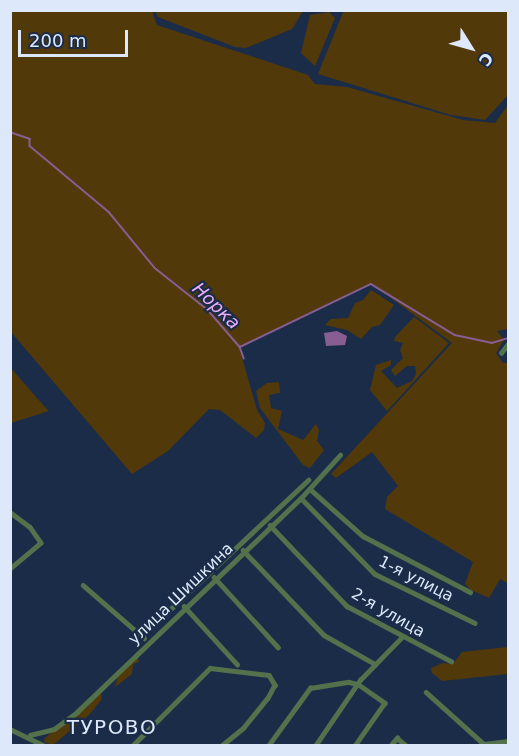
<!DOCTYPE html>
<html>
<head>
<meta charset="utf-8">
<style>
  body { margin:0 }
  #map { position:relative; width:519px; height:756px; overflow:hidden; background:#1b2c48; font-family:"DejaVu Sans",sans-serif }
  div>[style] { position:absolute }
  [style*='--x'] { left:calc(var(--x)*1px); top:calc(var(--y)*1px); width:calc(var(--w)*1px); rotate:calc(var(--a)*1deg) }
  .green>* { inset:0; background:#51390a }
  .water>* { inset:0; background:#885e92 }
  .stream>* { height:1.5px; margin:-0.75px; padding:0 0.75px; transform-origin:0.75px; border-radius:0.75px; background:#885e92 }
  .minor>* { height:4.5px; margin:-2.25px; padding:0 2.25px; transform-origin:2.25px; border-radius:2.25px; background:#53714b }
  span { translate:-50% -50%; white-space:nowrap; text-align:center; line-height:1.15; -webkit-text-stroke:4.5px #1b2c48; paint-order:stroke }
  .street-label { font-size:16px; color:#dde8fb }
  .water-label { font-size:18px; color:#ebaefa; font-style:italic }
  .quarter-label { font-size:20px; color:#dde8fb; letter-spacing:1.5px }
  .frame { position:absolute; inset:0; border:12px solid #dde8fb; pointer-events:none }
  .north { position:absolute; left:441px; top:18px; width:60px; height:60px; -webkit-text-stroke:4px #1b2c48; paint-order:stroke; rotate:127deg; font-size:16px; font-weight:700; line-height:24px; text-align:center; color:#dde8fb }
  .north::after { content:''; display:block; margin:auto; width:21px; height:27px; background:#dde8fb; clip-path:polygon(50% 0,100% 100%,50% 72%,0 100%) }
  .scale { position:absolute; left:18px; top:30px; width:110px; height:27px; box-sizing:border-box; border:3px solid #dde8fb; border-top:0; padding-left:8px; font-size:18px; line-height:21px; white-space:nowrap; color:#dde8fb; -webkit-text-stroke:4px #1b2c48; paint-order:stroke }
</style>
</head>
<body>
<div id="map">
  <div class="green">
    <div style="clip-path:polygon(344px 10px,508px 11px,508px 95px,485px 120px,451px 115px,318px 74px)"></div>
    <div style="clip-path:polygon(10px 11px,152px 11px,157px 25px,308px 75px,315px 84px,347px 87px,463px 120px,495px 123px,508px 105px,508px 329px,497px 331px,504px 340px,496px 353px,503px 363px,508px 363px,508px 583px,500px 579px,489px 598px,471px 590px,465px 584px,473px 562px,385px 509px,387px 497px,398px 486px,372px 452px,336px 478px,331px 474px,452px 343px,371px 283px,239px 347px,257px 410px,265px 423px,264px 430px,256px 438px,220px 410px,209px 409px,168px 451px,132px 474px,11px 332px)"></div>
    <div style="clip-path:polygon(155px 11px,155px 10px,303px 11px,292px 29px,246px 48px,235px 47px,158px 17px)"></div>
    <div style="clip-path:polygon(329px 12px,335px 18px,315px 66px,301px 53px,310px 15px)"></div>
    <div style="clip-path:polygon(371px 290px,394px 305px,380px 325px,372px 327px,361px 339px,347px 330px,325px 325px,331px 319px,348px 318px,355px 303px,363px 300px)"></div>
    <div style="clip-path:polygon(414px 317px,449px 343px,387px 411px,370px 390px,376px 365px,391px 360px,391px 365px,381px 371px,397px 388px,412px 381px,416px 374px,415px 366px,407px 366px,395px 376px,391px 370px,403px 358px,400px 350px,403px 343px,394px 341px,395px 337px)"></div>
    <div style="clip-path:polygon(10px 367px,44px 406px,49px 411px,11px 423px)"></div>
    <div style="clip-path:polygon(279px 382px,280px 393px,269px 395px,271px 408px,282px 411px,278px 429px,303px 440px,316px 424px,319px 430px,317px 441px,324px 450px,310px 468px,303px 465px,260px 408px,256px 391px,267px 383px)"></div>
    <div style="clip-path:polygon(508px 647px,508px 674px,442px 681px,432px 673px,431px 668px,443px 663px,453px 664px,462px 652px)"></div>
    <div style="clip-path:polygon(137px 656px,139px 662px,133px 664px,132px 674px,115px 687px,118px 675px)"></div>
    <div style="clip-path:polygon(101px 692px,102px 699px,89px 715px,53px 745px,44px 742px,45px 738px)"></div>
  </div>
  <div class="water">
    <div style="clip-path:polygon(337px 331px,347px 336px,345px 345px,326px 346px,324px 333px)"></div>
  </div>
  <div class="stream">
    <div style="--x:10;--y:132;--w:21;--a:19"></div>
    <div style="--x:30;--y:139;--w:7;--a:90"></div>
    <div style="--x:30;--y:146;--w:103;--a:39.9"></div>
    <div style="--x:109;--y:212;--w:72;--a:50.6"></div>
    <div style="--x:155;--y:268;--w:66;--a:38.3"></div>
    <div style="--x:207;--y:309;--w:50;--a:49"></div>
    <div style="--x:240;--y:347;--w:145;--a:-25.7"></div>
    <div style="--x:371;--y:284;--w:98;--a:31.3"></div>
    <div style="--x:455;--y:335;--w:38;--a:12"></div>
    <div style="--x:492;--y:343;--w:17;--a:-17"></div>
    <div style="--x:240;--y:347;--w:12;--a:70"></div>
  </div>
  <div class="minor">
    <div style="--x:501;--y:353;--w:11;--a:-52"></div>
    <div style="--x:310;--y:489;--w:71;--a:41.6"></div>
    <div style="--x:363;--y:536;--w:121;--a:27.6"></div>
    <div style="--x:301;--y:498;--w:106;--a:45.8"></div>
    <div style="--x:375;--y:574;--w:111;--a:26.1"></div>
    <div style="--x:10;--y:512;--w:25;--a:37"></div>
    <div style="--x:30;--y:527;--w:19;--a:55"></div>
    <div style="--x:41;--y:543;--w:40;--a:140"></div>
    <div style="--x:270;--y:525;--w:112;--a:46.5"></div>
    <div style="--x:347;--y:606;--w:118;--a:27.9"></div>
    <div style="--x:243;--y:550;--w:117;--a:46.4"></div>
    <div style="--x:324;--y:635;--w:59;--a:29.6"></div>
    <div style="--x:214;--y:577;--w:95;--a:47.6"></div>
    <div style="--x:83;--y:585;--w:81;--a:41"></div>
    <div style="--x:184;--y:606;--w:79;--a:47.6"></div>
    <div style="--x:142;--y:636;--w:228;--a:-43.2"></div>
    <div style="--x:426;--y:692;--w:78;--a:41.9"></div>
    <div style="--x:484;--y:744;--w:24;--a:-7"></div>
    <div style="--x:10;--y:729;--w:39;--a:26"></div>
    <div style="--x:30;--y:735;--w:25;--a:-14"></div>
    <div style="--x:54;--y:729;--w:29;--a:-36"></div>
    <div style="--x:77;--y:712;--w:310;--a:-43.7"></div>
    <div style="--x:301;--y:498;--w:58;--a:-47.8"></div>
    <div style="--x:132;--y:746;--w:110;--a:-45"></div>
    <div style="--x:210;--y:668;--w:59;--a:6.8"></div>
    <div style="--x:269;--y:675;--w:12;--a:59"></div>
    <div style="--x:275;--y:685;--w:15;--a:118"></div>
    <div style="--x:268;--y:698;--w:38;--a:129"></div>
    <div style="--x:244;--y:728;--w:28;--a:141"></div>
    <div style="--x:268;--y:746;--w:72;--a:-54.1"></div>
    <div style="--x:310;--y:688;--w:39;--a:-9"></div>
    <div style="--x:349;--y:682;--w:9;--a:13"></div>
    <div style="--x:358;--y:684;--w:33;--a:35"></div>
    <div style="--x:385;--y:703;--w:52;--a:124.9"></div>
    <div style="--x:315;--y:746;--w:80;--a:-55.7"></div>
    <div style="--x:360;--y:680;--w:60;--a:-45.7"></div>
    <div style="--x:390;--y:746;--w:11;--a:-49"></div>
    <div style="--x:397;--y:738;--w:13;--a:39"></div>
  </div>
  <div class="street-label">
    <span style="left:416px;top:579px;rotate:27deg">1-я улица</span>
    <span style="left:181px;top:594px;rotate:-44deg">улица Шишкина</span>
    <span style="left:388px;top:613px;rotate:30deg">2-я улица</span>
  </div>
  <div class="water-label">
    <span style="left:216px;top:306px;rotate:44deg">Норка</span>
  </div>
  <div class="quarter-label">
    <span style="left:112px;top:727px">ТУРОВО</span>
  </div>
  <div class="frame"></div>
  <div class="north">С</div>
  <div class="scale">200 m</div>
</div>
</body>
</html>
